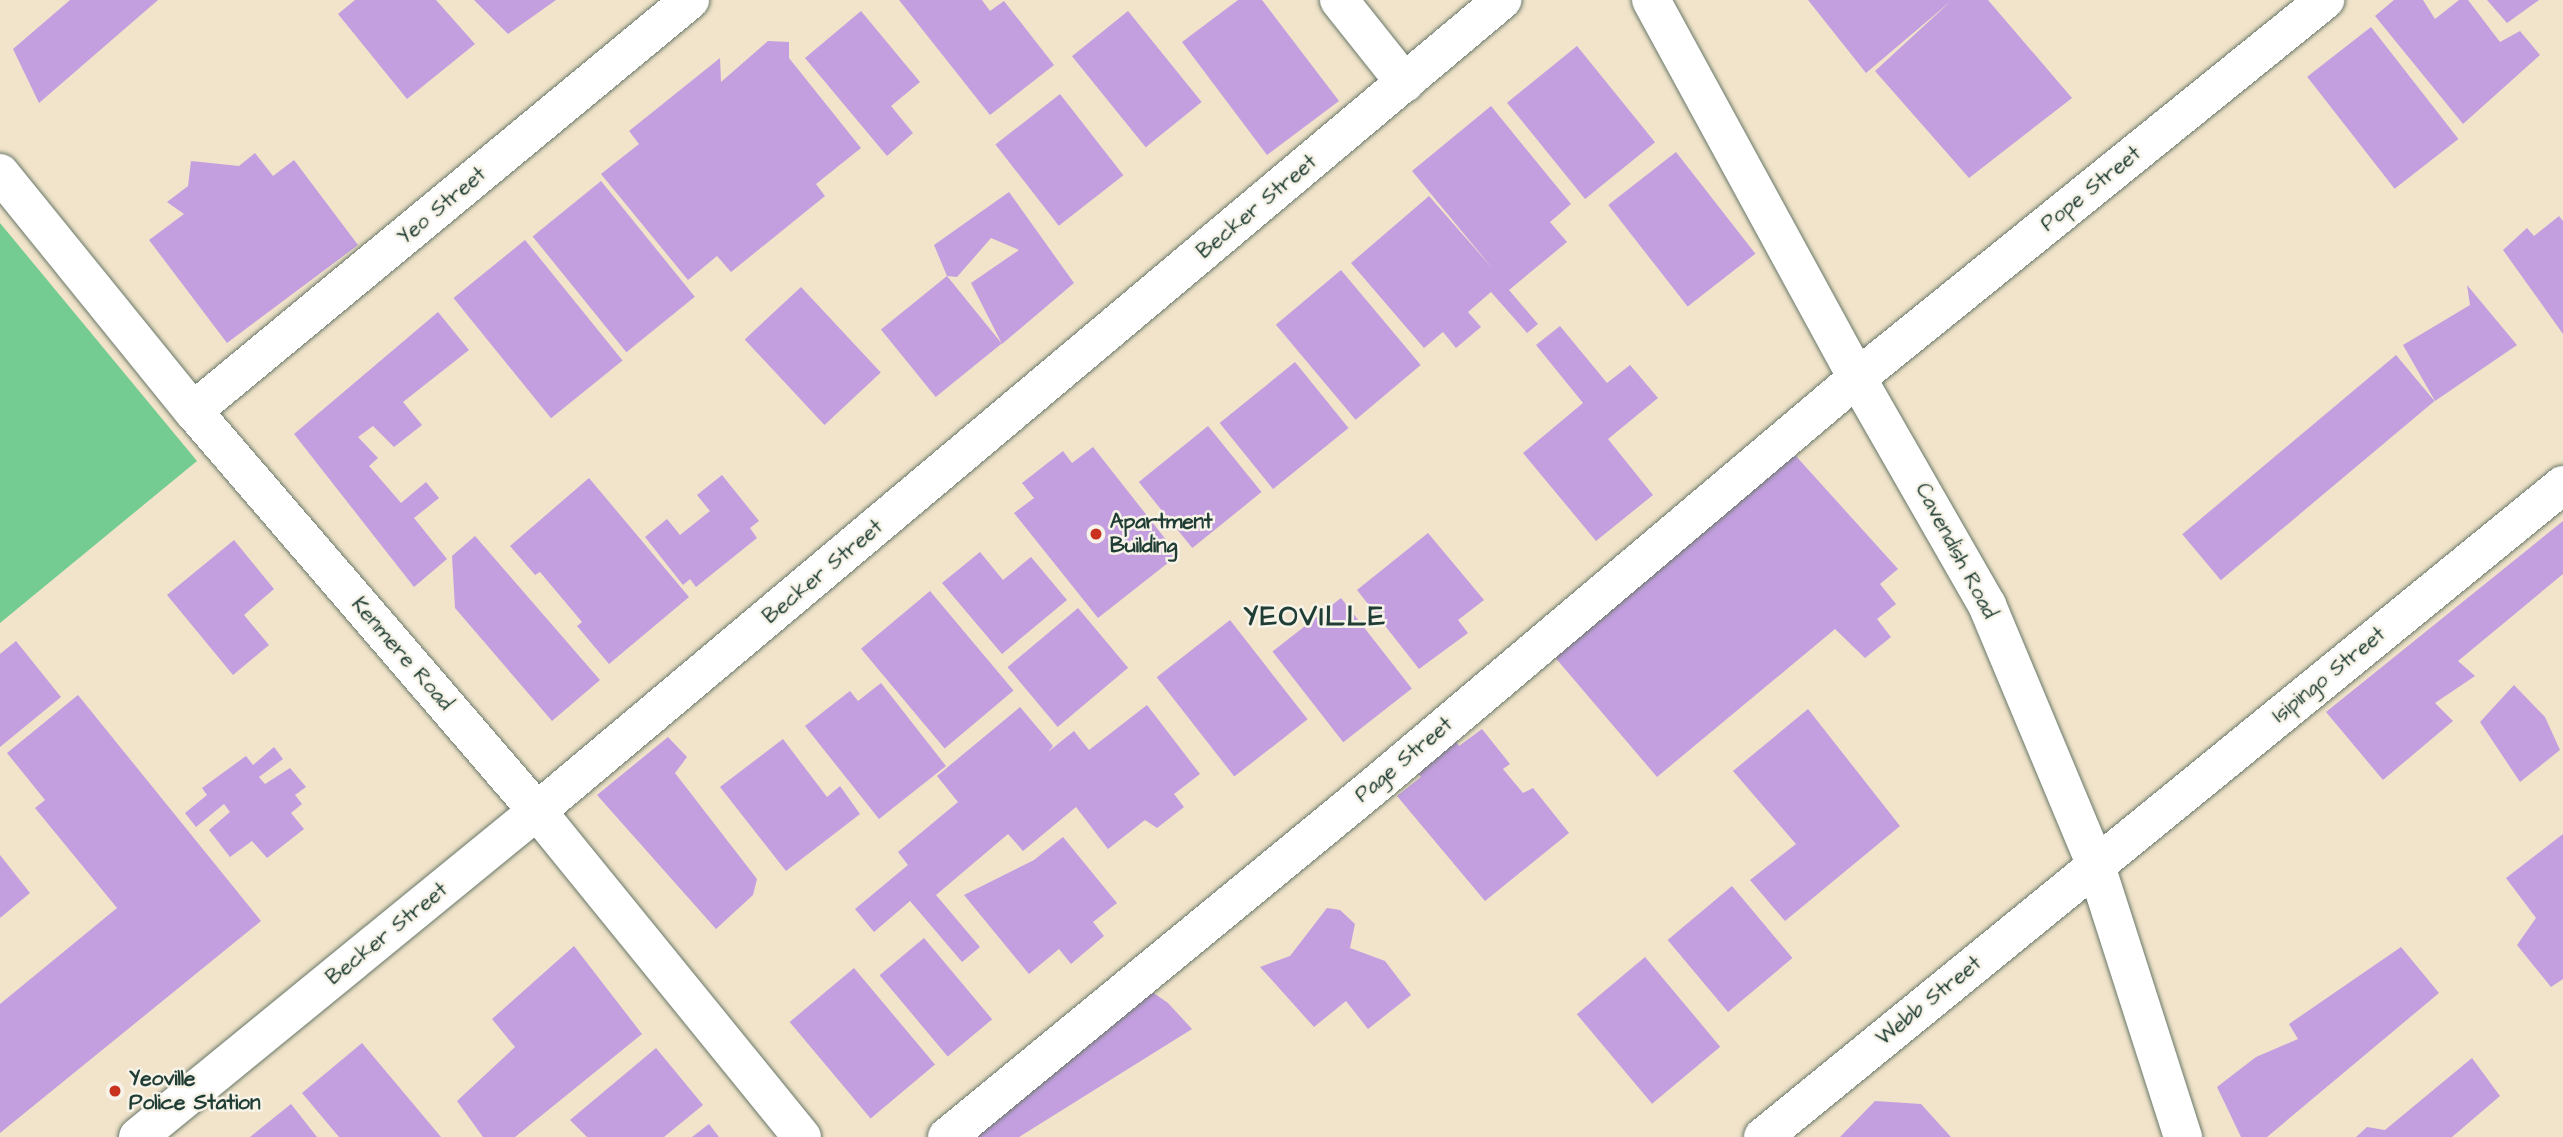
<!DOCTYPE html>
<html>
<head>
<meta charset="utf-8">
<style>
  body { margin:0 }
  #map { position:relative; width:2563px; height:1137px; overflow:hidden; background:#f1e4ca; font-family:"Architects Daughter",sans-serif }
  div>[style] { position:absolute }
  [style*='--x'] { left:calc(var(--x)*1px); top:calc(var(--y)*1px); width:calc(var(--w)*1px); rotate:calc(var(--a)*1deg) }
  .green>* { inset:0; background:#74cc92 }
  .building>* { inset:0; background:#c39fe0; transform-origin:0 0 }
  .roads { filter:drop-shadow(0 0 2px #687768) drop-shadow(0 0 2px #687768) }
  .street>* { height:38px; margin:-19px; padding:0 19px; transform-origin:19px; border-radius:19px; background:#fff }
  .dots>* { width:19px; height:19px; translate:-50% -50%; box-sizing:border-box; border:4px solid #f7f3e8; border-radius:50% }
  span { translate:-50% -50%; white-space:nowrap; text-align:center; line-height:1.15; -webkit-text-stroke:5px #f7f3e8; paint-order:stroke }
  .street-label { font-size:21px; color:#1f3d34 }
  .poi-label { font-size:21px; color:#1f3d34; font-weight:700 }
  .left { translate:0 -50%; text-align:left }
  .district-label { font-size:28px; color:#1f3d34; font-weight:700; letter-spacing:2px }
</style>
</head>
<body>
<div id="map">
  <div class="green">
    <div style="clip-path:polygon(0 223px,197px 461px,0 623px)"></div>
  </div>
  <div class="building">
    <div style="clip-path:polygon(70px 0,158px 0,39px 103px,13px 49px)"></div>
    <div style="clip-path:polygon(355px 0,436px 0,475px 44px,407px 99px,338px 14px)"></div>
    <div style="clip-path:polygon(474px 0,556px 0,508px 34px)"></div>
    <div style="clip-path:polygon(899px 0,982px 0,990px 11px,1004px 1px,1054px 65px,990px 115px)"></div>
    <div style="clip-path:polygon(1238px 0,1262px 0,1339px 101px,1267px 155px,1182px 42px)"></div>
    <div style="clip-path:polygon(1808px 0,1988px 0,2072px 98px,1969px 178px,1875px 71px,1951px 1px,1866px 73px)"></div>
    <div style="clip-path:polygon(2394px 0,2423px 0,2435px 19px,2459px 0,2468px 0,2500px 42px,2520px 31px,2540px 55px,2463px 124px,2375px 16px)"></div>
    <div style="clip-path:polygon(2487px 0,2539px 0,2507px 23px)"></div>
    <div style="clip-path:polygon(861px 11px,920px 82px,891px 106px,913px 133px,887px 156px,805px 58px)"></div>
    <div style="left:1128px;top:11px;width:117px;height:72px;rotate:51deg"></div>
    <div style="left:2371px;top:27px;width:142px;height:81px;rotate:52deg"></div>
    <div style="clip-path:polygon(768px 41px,789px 42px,789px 58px,861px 148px,816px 184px,825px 196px,731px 272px,717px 256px,688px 280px,601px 174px,639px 144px,629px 131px,720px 58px,721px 82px)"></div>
    <div style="left:1577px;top:46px;width:124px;height:90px;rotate:51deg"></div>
    <div style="left:1060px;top:94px;width:103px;height:82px;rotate:52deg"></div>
    <div style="clip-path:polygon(1491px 106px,1571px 204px,1550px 222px,1567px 242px,1509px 290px,1538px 324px,1527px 333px,1491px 292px,1468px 312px,1481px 327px,1456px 348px,1443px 332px,1424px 348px,1351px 263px,1429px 196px,1493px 269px,1412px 171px)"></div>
    <div style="left:1676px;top:152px;width:129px;height:86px;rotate:52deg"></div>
    <div style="clip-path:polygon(255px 153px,273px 176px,294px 160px,358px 245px,227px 343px,149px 240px,184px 214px,167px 202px,188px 186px,191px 161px,239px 166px)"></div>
    <div style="left:601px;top:181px;width:149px;height:88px;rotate:51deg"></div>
    <div style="clip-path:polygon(1009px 192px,1074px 283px,1002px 344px,971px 283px,1019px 250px,991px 238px,957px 277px,947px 276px,934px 245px)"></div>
    <div style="clip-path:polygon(2559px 216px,2563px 221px,2563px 334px,2503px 250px,2527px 228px,2534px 236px)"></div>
    <div style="left:525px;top:240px;width:155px;height:92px;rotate:51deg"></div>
    <div style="left:1341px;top:270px;width:124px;height:85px;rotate:50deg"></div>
    <div style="left:947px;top:276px;width:87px;height:85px;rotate:51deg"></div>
    <div style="clip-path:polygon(2467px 285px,2517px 345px,2435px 401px,2403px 345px,2470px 305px)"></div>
    <div style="left:801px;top:287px;width:117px;height:77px;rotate:47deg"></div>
    <div style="clip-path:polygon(438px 312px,469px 350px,403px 402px,422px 425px,394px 447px,373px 426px,358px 437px,378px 458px,369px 466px,401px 503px,426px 482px,439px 498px,414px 518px,447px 559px,414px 587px,294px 434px)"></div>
    <div style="clip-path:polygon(1560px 326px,1607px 383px,1630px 365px,1658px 398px,1608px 439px,1653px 495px,1596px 541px,1523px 453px,1583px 403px,1536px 345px)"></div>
    <div style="left:2396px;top:355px;width:60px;height:279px;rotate:50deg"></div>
    <div style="left:1295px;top:362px;width:85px;height:97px;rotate:51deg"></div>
    <div style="left:1208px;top:426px;width:85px;height:89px;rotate:51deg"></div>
    <div style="clip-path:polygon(1093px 447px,1178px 555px,1098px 618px,1014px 513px,1034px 498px,1022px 483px,1063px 451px,1072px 463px)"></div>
    <div style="clip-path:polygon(1795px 455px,1898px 569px,1880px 584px,1896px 604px,1877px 619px,1891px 637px,1865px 658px,1835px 629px,1657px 777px,1553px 655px)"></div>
    <div style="clip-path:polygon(722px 475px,759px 521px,750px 528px,757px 538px,696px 587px,690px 579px,683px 585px,645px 537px,667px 519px,680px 535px,710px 511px,697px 495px)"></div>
    <div style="clip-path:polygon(589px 478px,689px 597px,609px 664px,577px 626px,582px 622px,540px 572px,535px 575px,510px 546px)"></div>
    <div style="clip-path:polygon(2563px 521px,2563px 574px,2458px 661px,2475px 676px,2435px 703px,2453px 721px,2383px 780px,2326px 712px)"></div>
    <div style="clip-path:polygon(1428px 533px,1484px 600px,1458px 620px,1468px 633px,1419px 669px,1357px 590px)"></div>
    <div style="clip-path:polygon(475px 536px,600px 680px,552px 721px,455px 608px,452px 556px)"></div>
    <div style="clip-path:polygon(234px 540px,274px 589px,244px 615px,269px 645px,233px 675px,167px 595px)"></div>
    <div style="clip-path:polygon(980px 552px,1003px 580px,1031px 557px,1067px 600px,1002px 654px,942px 583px)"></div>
    <div style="left:930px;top:591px;width:130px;height:90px;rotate:50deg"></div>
    <div style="left:1341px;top:598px;width:115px;height:87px;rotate:52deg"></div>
    <div style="left:1078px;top:608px;width:78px;height:92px;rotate:50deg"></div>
    <div style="left:1230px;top:620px;width:126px;height:93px;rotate:52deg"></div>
    <div style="clip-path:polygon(16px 641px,61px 697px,0 747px,0 654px)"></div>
    <div style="clip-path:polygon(881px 683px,946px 766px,879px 819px,805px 726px,850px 691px,858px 701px)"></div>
    <div style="clip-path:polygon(2514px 685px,2545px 717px,2560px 750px,2520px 782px,2480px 722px)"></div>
    <div style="clip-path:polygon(78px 695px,261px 921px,0 1133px,0 1004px,117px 908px,35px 808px,45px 800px,7px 753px)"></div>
    <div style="clip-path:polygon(1147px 705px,1200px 774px,1174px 794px,1184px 807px,1157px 828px,1145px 820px,1108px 849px,1076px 807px,1023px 851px,1008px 834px,936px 895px,980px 947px,962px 962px,910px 901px,874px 932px,855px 909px,908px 865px,898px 852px,958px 802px,937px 776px,1020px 707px,1053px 746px,1048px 752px,1074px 731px,1089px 750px)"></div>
    <div style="clip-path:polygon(1808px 709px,1900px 826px,1785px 921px,1750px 880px,1796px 844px,1733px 771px)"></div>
    <div style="clip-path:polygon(1482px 729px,1510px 764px,1503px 769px,1523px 793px,1533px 788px,1569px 833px,1485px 901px,1397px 796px,1421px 777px,1414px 768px,1451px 734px,1459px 746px)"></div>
    <div style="clip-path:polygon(668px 737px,687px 757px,675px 773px,757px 879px,753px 895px,716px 929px,597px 795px)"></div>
    <div style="clip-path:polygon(783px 739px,827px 797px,840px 786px,860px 814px,786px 871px,720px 787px)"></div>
    <div style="clip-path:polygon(274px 747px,283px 759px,259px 777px,265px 784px,290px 768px,306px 787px,295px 795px,302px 804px,291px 813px,304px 829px,267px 858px,252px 841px,230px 857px,209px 830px,230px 812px,224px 804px,196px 827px,185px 813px,207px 795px,202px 788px,246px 756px,253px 765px)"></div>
    <div style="clip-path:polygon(2563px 834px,2563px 979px,2551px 987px,2517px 945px,2536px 918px,2506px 878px)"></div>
    <div style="clip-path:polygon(1063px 837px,1117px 903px,1093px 922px,1104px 936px,1071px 964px,1059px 949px,1029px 974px,964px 895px,1034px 860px)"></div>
    <div style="clip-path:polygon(0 855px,30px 893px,0 918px)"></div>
    <div style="left:1732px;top:886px;width:94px;height:84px;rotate:50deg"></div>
    <div style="clip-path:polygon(1327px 908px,1340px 910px,1355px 924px,1350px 948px,1385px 961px,1411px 995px,1368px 1029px,1346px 1001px,1314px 1027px,1260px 967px,1290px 956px)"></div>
    <div style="left:924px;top:938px;width:106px;height:58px;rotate:50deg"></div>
    <div style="clip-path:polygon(574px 946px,642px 1034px,515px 1137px,483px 1137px,457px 1101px,515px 1047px,492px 1019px)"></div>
    <div style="clip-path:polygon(2401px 947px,2439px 993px,2267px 1137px,2241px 1137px,2217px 1087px,2256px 1057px,2298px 1039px,2289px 1024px)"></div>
    <div style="left:1645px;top:957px;width:117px;height:89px;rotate:50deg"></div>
    <div style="left:854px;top:968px;width:126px;height:84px;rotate:50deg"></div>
    <div style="clip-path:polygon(1142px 985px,1168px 1003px,1192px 1029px,1019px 1137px,959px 1137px)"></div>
    <div style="clip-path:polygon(362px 1043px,441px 1137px,339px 1137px,302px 1093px)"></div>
    <div style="clip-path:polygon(656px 1048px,703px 1105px,664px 1137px,587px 1137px,570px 1120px)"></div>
    <div style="clip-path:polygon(2472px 1058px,2500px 1096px,2452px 1137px,2356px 1137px,2367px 1127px,2385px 1130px)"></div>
    <div style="clip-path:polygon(1875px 1101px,1921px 1104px,1951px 1137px,1840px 1137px)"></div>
    <div style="clip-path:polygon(291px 1104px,317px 1137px,250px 1137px)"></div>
    <div style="clip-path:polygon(709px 1124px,719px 1137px,692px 1137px)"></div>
  </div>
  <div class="roads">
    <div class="street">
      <div style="--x:1339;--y:0;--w:106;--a:51.5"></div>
      <div style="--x:1651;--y:0;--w:430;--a:61.4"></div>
      <div style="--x:1857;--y:378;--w:262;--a:60.2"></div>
      <div style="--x:1987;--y:605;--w:283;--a:67.3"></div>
      <div style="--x:2096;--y:866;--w:285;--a:72.2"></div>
      <div style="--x:0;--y:173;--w:306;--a:51"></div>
      <div style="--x:193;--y:411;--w:528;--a:49.3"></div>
      <div style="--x:537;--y:811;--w:420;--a:50.9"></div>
      <div style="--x:193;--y:411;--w:645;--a:-39.59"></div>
      <div style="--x:138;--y:1137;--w:515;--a:-39.25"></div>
      <div style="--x:537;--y:811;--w:1261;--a:-40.04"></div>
      <div style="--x:947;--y:1137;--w:551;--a:-39.41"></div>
      <div style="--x:1373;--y:787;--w:634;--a:-40.2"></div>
      <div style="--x:1857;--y:378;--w:602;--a:-38.93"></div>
      <div style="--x:1763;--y:1137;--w:1032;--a:-39.18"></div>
    </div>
  </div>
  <div class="dots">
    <div style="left:1096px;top:534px;background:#c8321e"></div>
    <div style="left:115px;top:1091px;background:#c8321e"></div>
  </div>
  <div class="street-label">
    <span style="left:2091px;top:189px;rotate:-39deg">Pope Street</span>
    <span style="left:442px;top:206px;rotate:-40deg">Yeo Street</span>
    <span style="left:1257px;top:207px;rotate:-40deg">Becker Street</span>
    <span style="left:1956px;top:551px;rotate:62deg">Cavendish Road</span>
    <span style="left:823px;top:572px;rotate:-40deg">Becker Street</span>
    <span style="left:402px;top:654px;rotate:49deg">Kenmere Road</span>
    <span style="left:2329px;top:675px;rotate:-39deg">Isipingo Street</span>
    <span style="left:1404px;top:760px;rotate:-40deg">Page Street</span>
    <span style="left:387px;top:934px;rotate:-39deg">Becker Street</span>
    <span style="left:1929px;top:1001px;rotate:-39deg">Webb Street</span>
  </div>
  <div class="poi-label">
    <span class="left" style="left:1110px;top:534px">Apartment<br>Building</span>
    <span class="left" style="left:129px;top:1091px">Yeoville<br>Police Station</span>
  </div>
  <div class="district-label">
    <span style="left:1315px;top:617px">YEOVILLE</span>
  </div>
</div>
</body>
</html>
